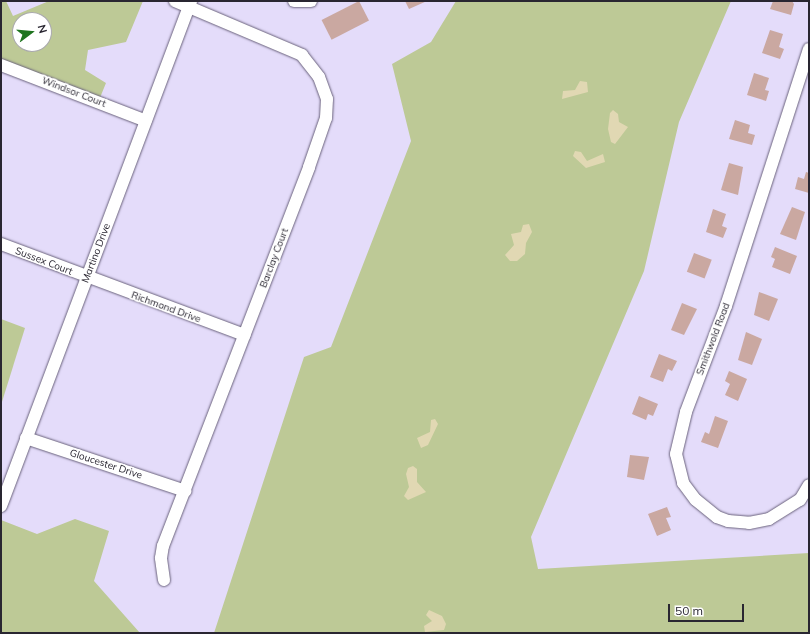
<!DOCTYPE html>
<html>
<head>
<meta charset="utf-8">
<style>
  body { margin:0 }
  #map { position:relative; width:810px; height:634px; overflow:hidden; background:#e4dcfa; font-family:Mulish,sans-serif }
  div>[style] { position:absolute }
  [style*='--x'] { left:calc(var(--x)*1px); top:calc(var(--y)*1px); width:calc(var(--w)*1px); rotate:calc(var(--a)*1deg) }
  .green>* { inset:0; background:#bdc996 }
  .sand>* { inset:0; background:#e1d8b3 }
  .building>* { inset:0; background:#caa8a1; transform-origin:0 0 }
  .roads { filter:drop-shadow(0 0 1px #6a627c) drop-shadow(0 0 1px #6a627c) }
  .minor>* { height:12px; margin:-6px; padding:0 6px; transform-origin:6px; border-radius:6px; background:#fff }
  span { translate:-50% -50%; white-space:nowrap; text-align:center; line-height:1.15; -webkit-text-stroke:3px #fff; paint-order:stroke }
  .street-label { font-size:10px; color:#292631 }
  .frame { position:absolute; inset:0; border:2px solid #292631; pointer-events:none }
  .north { position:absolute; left:12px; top:12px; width:40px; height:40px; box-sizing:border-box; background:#fff; border:1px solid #a9a8ad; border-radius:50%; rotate:74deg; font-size:11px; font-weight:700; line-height:16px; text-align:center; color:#292631 }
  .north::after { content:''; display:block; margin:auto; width:14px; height:18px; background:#1f741f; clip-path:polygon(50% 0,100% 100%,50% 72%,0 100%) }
  .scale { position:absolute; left:668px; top:604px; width:76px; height:18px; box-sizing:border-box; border:2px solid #292631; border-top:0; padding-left:5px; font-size:12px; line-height:14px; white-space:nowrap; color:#292631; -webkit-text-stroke:3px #fff; paint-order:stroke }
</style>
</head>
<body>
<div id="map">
  <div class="green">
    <div style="clip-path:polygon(evenodd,1px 1px,6px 1px,13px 16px,49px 1px,143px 1px,126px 42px,88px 50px,85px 70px,106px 83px,97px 105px,1px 69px,1px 1px,20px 20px,44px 20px,44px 44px,20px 44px,20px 20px)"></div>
    <div style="clip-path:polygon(456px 1px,731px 1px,679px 122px,644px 271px,531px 537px,538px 569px,809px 553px,809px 633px,214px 633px,304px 357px,331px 347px,411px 141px,392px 64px,431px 42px)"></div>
    <div style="clip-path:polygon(1px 319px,25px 328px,1px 405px)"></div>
    <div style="clip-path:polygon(75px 519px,109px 531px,94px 581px,140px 633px,1px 633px,1px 520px,37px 534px)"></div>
  </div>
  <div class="sand">
    <div style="clip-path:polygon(580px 81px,587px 82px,588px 92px,562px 99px,563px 91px,575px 90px)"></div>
    <div style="clip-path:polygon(613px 110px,618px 114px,619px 122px,628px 127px,615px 144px,611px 142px,608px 129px,610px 113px)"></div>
    <div style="clip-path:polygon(575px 151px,581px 152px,587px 161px,603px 154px,605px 162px,586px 168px,573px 156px)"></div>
    <div style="clip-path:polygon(529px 224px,532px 232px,526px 243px,525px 254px,517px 261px,510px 261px,505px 255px,514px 245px,511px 234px,521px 232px,523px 225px)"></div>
    <div style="clip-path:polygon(435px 419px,438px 424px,428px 445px,421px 448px,417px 438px,430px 432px,431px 420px)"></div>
    <div style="clip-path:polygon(413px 466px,417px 469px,417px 482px,426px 492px,408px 500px,404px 496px,409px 487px,406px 474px,408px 468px)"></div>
    <div style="clip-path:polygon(429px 610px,442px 616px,446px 624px,444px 630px,425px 632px,424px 626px,432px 621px,426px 615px)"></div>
  </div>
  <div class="building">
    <div style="left:359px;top:1px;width:22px;height:42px;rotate:63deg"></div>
    <div style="clip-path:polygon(405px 1px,427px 1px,409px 9px)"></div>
    <div style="clip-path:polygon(773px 1px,792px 1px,794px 4px,791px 15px,770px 9px)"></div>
    <div style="clip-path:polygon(770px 30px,783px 34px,779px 47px,784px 49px,780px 59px,762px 53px)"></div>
    <div style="clip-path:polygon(754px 73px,769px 78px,765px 90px,769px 91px,766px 101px,747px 95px)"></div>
    <div style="clip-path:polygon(735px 120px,750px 125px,748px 133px,755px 135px,752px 145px,729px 139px)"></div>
    <div style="clip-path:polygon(729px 163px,743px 167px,738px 195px,721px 190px)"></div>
    <div style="clip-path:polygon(806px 172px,809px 173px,809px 193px,795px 189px,798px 177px,804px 179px)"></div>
    <div style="clip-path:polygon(792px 207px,805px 212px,796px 240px,780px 234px)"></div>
    <div style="clip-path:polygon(713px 209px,726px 214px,722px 226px,727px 228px,723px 238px,706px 232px)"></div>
    <div style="clip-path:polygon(775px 247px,797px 256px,790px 274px,772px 267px,775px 259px,771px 257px)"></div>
    <div style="left:694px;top:253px;width:19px;height:20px;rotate:21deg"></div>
    <div style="clip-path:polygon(759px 292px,778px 299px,769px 321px,754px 315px)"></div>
    <div style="clip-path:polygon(682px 303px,697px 309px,684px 335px,671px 330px)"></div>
    <div style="clip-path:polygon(746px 332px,762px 339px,752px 365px,738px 360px)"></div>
    <div style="clip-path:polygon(659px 354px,677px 361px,672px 371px,668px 369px,663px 382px,650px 377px)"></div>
    <div style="clip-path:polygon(729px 371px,747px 379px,738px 401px,725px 395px,730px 384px,725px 381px)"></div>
    <div style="clip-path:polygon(639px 396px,658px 404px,653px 416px,648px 414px,646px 420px,632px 414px)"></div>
    <div style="clip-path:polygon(715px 416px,728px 421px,718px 448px,701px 442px,705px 432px,709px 434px)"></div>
    <div style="clip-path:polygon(630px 455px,649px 457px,644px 480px,627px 477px)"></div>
    <div style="clip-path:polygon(667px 507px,671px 517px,666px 518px,671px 530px,657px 536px,648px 514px)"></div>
  </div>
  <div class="roads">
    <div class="minor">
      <div style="--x:294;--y:1;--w:17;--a:0"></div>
      <div style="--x:809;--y:49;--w:270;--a:107.9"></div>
      <div style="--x:726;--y:306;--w:113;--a:110.7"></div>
      <div style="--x:686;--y:412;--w:43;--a:103.4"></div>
      <div style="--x:676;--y:454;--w:30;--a:76"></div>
      <div style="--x:683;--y:483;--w:21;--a:53"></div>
      <div style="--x:696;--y:500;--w:27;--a:39"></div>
      <div style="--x:717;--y:517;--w:12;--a:20"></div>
      <div style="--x:728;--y:521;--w:21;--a:5"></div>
      <div style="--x:749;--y:523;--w:20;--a:-11"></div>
      <div style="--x:769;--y:519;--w:36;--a:-32"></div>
      <div style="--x:800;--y:500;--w:17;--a:-59"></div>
      <div style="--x:1;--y:65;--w:155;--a:21.1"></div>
      <div style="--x:1;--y:244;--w:260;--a:20.5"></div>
      <div style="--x:26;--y:438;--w:168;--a:18.4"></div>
      <div style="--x:1;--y:506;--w:540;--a:-69.38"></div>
      <div style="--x:164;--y:580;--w:22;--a:-98"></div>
      <div style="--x:161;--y:558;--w:12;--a:-81"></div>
      <div style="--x:163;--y:546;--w:406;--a:-68.9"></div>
      <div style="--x:309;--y:167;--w:52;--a:-70.9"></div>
      <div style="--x:326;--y:118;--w:19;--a:-87"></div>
      <div style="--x:327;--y:99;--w:23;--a:-110"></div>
      <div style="--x:319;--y:77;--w:28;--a:-128"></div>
      <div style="--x:302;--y:55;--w:138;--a:-157"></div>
    </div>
  </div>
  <div class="street-label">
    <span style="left:74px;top:92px;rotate:21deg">Windsor Court</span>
    <span style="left:96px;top:253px;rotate:-69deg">Martino Drive</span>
    <span style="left:274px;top:258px;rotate:-69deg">Barclay Court</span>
    <span style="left:44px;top:261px;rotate:21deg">Sussex Court</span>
    <span style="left:166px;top:307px;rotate:20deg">Richmond Drive</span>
    <span style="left:713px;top:339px;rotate:-69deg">Smithwold Road</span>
    <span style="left:106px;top:464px;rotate:18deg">Gloucester Drive</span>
  </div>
  <div class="frame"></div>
  <div class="north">N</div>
  <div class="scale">50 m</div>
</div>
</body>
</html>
